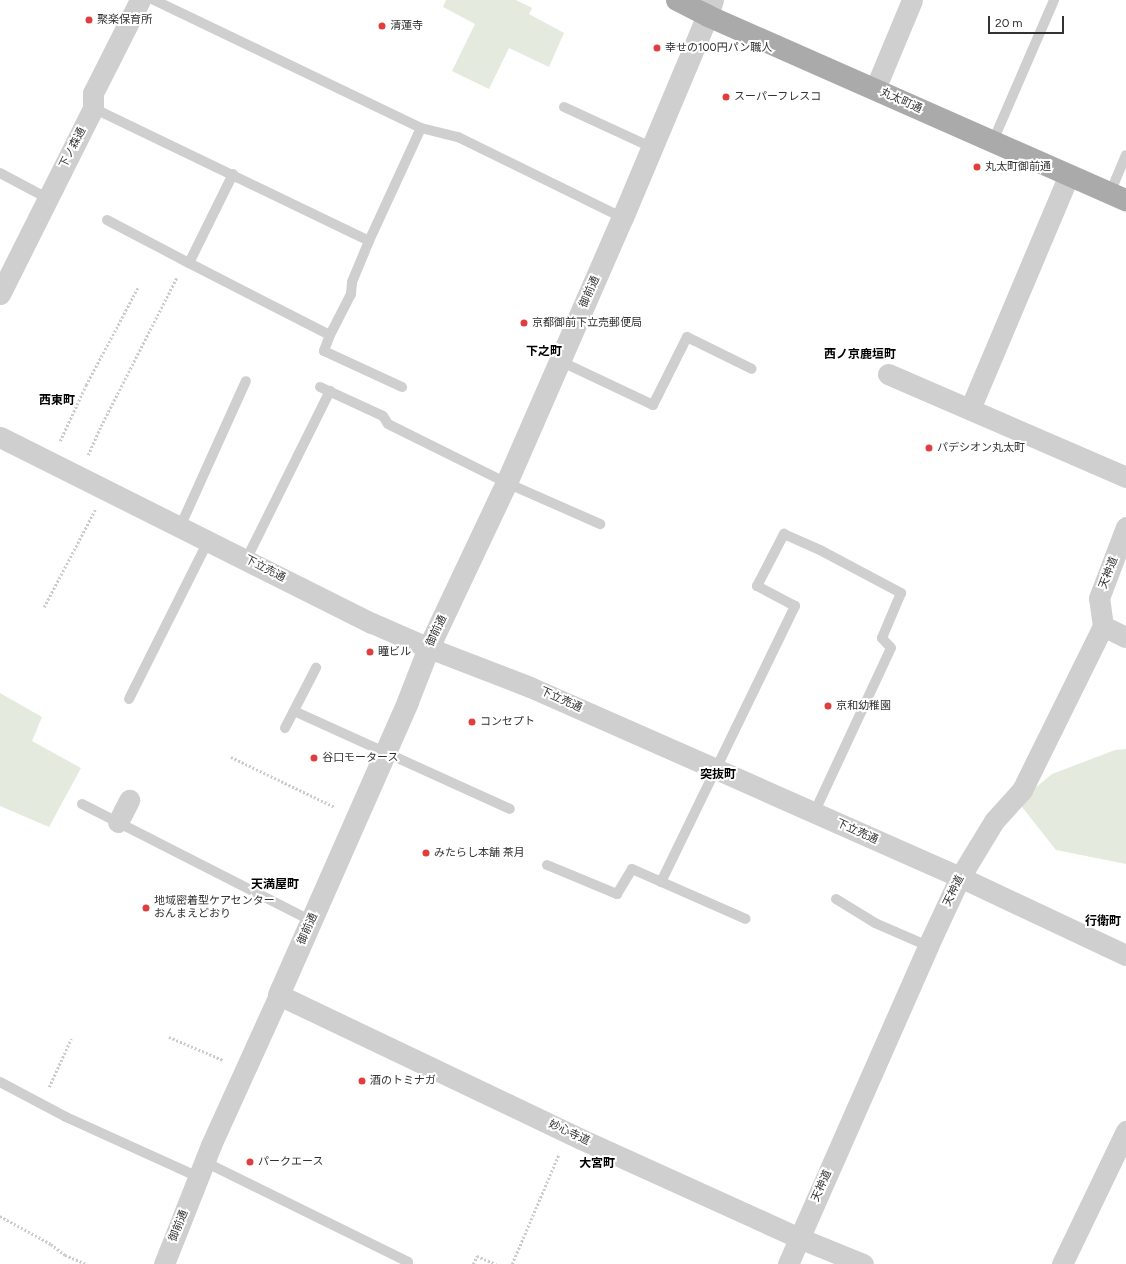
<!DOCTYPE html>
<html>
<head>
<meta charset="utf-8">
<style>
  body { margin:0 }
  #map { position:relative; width:1126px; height:1264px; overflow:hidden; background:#fff; font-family:Figtree,"Noto Sans JP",sans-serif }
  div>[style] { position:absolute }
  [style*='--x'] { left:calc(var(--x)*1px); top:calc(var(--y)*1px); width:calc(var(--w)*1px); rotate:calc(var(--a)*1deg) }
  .green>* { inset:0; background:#e4ebde }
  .path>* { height:2.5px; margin-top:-1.25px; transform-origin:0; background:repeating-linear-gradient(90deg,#ccc 0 2px,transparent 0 4px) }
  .service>* { height:10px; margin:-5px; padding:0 5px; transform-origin:5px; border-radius:5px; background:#cfcfcf }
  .minor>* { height:21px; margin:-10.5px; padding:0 10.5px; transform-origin:10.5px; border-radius:10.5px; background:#cfcfcf }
  .tertiary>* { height:22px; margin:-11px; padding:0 11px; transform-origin:11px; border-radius:11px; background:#cfcfcf }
  .primary>* { height:22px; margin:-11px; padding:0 11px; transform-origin:11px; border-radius:11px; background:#aaa }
  .dots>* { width:11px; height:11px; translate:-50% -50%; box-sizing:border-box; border:2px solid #fff; border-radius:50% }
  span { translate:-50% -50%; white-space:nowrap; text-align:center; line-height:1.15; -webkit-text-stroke:4px #fff; paint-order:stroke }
  .poi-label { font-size:11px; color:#323232 }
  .left { translate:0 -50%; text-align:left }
  .street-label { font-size:11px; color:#323232 }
  .neighbourhood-label { font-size:12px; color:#000; font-weight:700 }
  .scale { position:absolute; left:988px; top:16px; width:76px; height:18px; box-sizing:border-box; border:2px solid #323232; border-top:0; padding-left:5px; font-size:12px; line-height:14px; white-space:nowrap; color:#323232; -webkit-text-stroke:3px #fff; paint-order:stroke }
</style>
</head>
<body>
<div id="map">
  <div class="green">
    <div style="clip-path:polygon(446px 0,516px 0,532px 8px,529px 14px,564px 33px,549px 67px,509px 48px,489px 89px,452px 71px,475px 24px,443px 7px)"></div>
    <div style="clip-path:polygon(0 693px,42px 717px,32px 741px,81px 768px,49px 827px,0 806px)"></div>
    <div style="clip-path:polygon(1126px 749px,1126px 864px,1056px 850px,1018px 802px,1052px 774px,1115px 750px)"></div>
  </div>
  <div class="path">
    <div style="--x:60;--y:441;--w:62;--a:-65.1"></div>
    <div style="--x:86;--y:385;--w:111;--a:-62"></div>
    <div style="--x:88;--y:455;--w:32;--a:-66"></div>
    <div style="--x:101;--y:426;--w:167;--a:-63"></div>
    <div style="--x:44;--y:607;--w:110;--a:-62.3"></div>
    <div style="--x:231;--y:757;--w:115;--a:25.7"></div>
    <div style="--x:169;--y:1037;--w:59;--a:23.1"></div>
    <div style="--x:49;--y:1087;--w:53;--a:-65.4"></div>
    <div style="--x:0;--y:1216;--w:58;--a:28.8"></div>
    <div style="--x:51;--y:1244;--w:18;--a:38"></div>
    <div style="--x:65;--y:1255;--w:23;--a:23"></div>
    <div style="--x:473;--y:1264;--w:9;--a:-63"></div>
    <div style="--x:477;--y:1256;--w:21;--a:23"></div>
    <div style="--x:512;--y:1264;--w:120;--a:-66.9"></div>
  </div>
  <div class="service">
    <div style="--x:154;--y:0;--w:296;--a:25.6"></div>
    <div style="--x:421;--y:128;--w:38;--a:14"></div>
    <div style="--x:458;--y:137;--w:184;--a:26.1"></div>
    <div style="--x:564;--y:107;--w:98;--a:24.7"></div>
    <div style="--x:93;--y:108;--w:306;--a:25.7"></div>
    <div style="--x:993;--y:141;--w:154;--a:-66.6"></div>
    <div style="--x:0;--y:173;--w:53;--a:28"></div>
    <div style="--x:233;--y:174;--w:99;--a:116.3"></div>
    <div style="--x:189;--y:263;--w:158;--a:27.1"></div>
    <div style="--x:330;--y:335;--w:46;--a:-62.9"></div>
    <div style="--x:351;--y:294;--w:12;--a:-85"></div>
    <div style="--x:352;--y:282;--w:44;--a:-67.5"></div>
    <div style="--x:369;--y:241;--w:124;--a:-65.3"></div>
    <div style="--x:1110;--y:193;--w:41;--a:-67.2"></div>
    <div style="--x:107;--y:220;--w:93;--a:27.7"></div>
    <div style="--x:330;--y:335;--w:17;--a:111"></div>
    <div style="--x:324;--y:351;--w:86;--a:24.8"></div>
    <div style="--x:560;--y:361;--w:103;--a:25.3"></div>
    <div style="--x:653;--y:405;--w:76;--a:-63.4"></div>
    <div style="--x:687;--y:337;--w:72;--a:26.2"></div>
    <div style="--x:320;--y:387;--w:69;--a:24.7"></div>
    <div style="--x:383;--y:416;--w:9;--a:58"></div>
    <div style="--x:388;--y:424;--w:133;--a:26.4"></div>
    <div style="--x:507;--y:483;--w:102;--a:23.8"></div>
    <div style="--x:180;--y:527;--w:160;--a:-65.7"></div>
    <div style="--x:246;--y:560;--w:189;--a:-63.6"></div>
    <div style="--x:129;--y:699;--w:177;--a:-63.4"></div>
    <div style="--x:294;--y:711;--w:237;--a:24.4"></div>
    <div style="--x:285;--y:728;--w:68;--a:-62.7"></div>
    <div style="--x:82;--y:804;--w:258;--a:27"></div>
    <div style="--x:547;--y:865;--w:76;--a:22.5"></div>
    <div style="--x:617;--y:894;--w:29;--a:-59"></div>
    <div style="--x:632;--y:869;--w:124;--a:23.7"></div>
    <div style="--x:661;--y:882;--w:307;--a:-64.1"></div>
    <div style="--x:795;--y:606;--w:43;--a:-152.2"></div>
    <div style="--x:757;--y:586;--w:59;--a:-62.6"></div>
    <div style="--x:784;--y:534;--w:39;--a:24"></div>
    <div style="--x:820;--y:550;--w:92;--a:28"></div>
    <div style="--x:901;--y:593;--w:49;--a:112.9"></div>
    <div style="--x:882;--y:638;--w:13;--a:48"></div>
    <div style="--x:891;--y:648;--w:182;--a:115"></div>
    <div style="--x:836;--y:899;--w:46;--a:31.6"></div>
    <div style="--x:875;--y:923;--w:58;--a:23.5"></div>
    <div style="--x:0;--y:1082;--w:75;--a:27.9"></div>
    <div style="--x:66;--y:1117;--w:145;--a:24.4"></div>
    <div style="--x:205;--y:1162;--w:226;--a:26.2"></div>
    <div style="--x:408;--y:1262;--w:2;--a:117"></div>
  </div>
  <div class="minor">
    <div style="--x:708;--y:16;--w:17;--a:-73"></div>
    <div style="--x:875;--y:89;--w:96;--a:-67.4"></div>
    <div style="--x:0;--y:294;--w:208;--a:-63.4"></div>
    <div style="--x:93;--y:108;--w:15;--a:-90"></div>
    <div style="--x:93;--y:93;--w:104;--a:-63.2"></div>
    <div style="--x:888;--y:374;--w:259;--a:23.4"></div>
    <div style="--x:970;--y:409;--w:254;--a:-67.1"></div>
    <div style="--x:0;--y:437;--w:416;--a:26.6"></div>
    <div style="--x:372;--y:623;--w:62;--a:23.7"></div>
    <div style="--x:429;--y:648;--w:108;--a:21.1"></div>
    <div style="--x:530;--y:687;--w:203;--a:23.8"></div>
    <div style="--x:716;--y:769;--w:267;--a:23.9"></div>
    <div style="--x:960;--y:877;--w:183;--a:25.2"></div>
    <div style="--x:1103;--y:626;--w:25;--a:26"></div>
    <div style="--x:118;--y:822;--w:25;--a:-63"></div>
    <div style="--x:164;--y:1264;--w:128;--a:-68.4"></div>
    <div style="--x:211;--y:1145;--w:165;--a:-65.6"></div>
    <div style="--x:279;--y:995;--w:335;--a:25.5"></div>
    <div style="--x:581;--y:1139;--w:239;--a:24.4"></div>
    <div style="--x:799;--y:1238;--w:69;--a:22.1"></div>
    <div style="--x:788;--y:1264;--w:347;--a:-66.2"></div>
    <div style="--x:928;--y:946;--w:76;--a:-65.1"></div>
    <div style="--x:960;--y:877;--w:66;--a:-58.7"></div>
    <div style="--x:994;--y:821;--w:42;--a:-47.9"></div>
    <div style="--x:1022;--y:790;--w:183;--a:-63.7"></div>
    <div style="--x:1103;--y:626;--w:28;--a:-98"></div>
    <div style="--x:1099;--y:598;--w:76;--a:-69.2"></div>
    <div style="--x:1062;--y:1264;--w:148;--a:-64.3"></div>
  </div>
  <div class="tertiary">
    <div style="--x:279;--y:995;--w:320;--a:-66.2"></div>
    <div style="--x:408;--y:702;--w:58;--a:-68.7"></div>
    <div style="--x:429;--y:648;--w:183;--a:-64.7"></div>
    <div style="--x:507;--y:483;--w:289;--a:-66.4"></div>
    <div style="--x:623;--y:218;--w:219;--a:-67.2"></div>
  </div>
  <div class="primary">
    <div style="--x:677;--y:0;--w:35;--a:27"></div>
    <div style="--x:708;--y:16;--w:457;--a:23.8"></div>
  </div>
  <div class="dots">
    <div style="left:89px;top:20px;background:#e13c3e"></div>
    <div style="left:382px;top:26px;background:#e13c3e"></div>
    <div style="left:657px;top:48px;background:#e13c3e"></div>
    <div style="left:726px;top:97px;background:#e13c3e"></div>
    <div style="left:977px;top:167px;background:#e13c3e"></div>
    <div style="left:524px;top:323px;background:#e13c3e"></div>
    <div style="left:929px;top:448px;background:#e13c3e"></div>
    <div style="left:370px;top:652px;background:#e13c3e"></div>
    <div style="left:828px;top:706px;background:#e13c3e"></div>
    <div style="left:472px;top:722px;background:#e13c3e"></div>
    <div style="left:314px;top:758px;background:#e13c3e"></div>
    <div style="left:426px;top:853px;background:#e13c3e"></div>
    <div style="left:146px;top:908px;background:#e13c3e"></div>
    <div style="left:362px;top:1081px;background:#e13c3e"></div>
    <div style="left:250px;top:1162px;background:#e13c3e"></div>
  </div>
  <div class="poi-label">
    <span class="left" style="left:97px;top:20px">聚楽保育所</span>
    <span class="left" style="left:390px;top:26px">清蓮寺</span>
    <span class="left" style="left:665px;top:48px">幸せの100円パン職人</span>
    <span class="left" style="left:734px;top:97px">スーパーフレスコ</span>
    <span class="left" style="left:985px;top:167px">丸太町御前通</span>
    <span class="left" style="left:532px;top:323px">京都御前下立売郵便局</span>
    <span class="left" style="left:937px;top:448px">パデシオン丸太町</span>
    <span class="left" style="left:378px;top:652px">瞳ビル</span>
    <span class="left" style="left:836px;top:706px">京和幼稚園</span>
    <span class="left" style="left:480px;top:722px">コンセプト</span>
    <span class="left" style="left:322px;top:758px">谷口モータース</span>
    <span class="left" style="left:434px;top:853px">みたらし本舗 茶月</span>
    <span class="left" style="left:154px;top:908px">地域密着型ケアセンター<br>おんまえどおり</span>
    <span class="left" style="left:370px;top:1081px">酒のトミナガ</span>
    <span class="left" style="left:258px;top:1162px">パークエース</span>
  </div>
  <div class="street-label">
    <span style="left:901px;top:101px;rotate:24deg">丸太町通</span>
    <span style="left:73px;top:148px;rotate:-63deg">下ノ森通</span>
    <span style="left:590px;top:292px;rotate:-66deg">御前通</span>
    <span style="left:265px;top:569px;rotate:27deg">下立売通</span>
    <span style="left:1109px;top:573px;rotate:-69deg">天神道</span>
    <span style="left:437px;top:631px;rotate:-65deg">御前通</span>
    <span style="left:561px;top:700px;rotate:24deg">下立売通</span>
    <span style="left:857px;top:832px;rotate:24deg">下立売通</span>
    <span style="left:954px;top:891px;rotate:-64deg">天神道</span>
    <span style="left:308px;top:929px;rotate:-66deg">御前通</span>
    <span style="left:569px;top:1133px;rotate:25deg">妙心寺道</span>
    <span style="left:822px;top:1186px;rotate:-66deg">天神道</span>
    <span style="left:179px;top:1226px;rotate:-68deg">御前通</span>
  </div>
  <div class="neighbourhood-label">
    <span style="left:544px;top:352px">下之町</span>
    <span style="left:860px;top:355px">西ノ京鹿垣町</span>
    <span style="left:57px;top:401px">西東町</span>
    <span style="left:718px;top:775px">突抜町</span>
    <span style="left:275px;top:885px">天満屋町</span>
    <span style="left:1103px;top:922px">行衛町</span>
    <span style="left:597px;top:1164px">大宮町</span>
  </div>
  <div class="scale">20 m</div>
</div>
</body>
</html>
